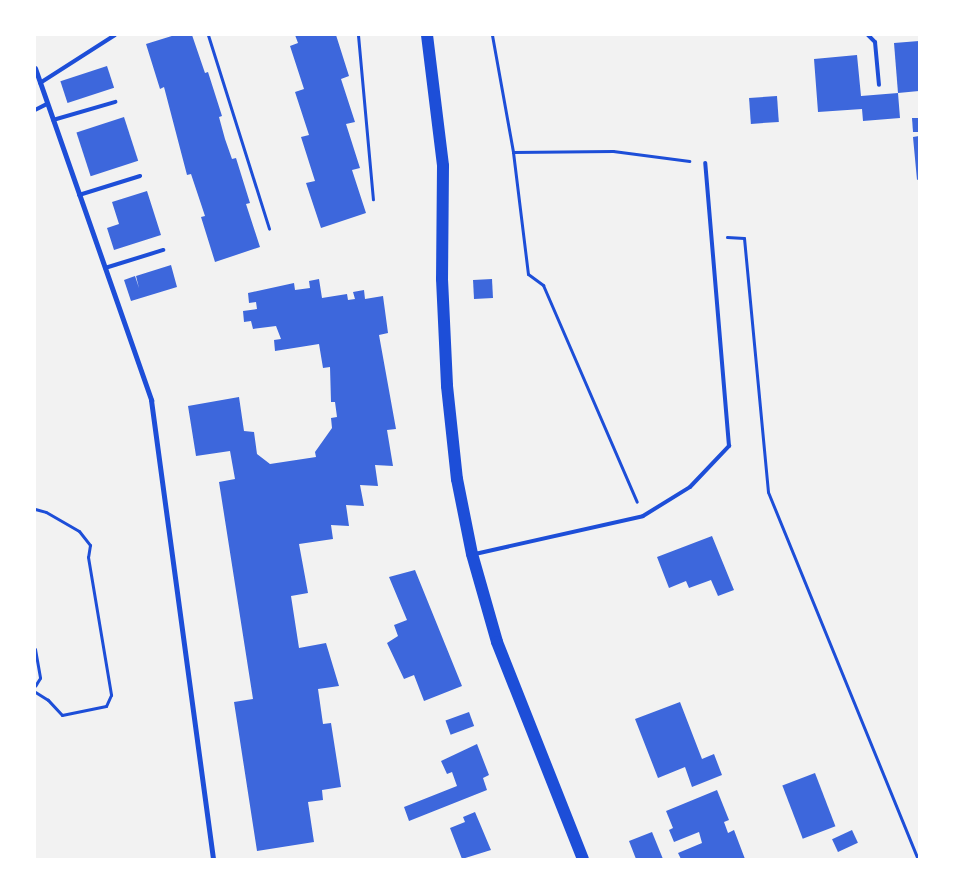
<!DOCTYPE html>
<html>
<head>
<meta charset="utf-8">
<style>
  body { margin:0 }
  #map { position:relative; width:954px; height:894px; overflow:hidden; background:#f2f2f2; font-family:"DM Sans",sans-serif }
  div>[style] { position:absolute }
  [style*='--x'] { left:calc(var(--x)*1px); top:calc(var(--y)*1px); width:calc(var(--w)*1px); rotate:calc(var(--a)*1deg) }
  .building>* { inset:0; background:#3d67dc; transform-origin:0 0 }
  .path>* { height:3px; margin:-1.5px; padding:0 1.5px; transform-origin:1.5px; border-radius:1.5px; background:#1d4ed8 }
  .service>* { height:4px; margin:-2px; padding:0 2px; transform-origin:2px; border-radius:2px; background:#1d4ed8 }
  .minor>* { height:5px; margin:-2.5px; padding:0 2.5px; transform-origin:2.5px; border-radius:2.5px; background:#1d4ed8 }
  .primary>* { height:12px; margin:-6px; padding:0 6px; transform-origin:6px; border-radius:6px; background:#1d4ed8 }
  span { translate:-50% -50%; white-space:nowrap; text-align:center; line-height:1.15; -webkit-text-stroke:5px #fff; paint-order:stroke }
  .frame { position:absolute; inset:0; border:36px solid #fff; pointer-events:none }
</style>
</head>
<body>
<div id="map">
  <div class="building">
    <div style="clip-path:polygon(175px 35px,192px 35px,205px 73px,208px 72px,222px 116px,219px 117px,225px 139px,232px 159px,236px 158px,250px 203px,246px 204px,260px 247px,215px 262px,201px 217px,205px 216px,191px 174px,187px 175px,164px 87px,160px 89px,146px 44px)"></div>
    <div style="clip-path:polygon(295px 35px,336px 35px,349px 76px,341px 79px,355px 122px,346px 124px,360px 168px,352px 170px,366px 213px,321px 228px,306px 183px,315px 181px,301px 137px,309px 135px,295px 92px,304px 89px,290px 46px,298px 43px)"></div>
    <div style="clip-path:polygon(919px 41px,919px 91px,898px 93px,894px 43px)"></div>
    <div style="clip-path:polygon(857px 55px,861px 96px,898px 93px,900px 118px,863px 121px,862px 109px,818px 112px,814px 59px)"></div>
    <div style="left:107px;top:66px;width:23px;height:49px;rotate:72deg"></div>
    <div style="left:777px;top:96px;width:26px;height:28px;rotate:86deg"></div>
    <div style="left:124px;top:117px;width:46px;height:50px;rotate:72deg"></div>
    <div style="clip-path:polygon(912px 118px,919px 118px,919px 132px,913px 132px)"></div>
    <div style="clip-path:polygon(919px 136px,919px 179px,917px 180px,913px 137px)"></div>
    <div style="clip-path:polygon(147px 191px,161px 235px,114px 250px,107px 228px,119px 224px,112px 202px)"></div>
    <div style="clip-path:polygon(171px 265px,177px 287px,131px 301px,124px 280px,135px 276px,139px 288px,136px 276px)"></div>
    <div style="clip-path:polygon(319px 279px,322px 298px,347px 294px,348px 300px,355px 299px,353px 292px,364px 290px,365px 299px,383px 296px,388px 333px,379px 335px,396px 429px,387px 430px,393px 466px,375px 465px,378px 486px,360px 485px,364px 506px,346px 505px,349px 526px,331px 525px,333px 539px,299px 544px,308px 593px,291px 596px,299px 648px,326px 643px,339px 686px,318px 689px,323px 724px,331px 723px,341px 787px,322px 790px,323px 800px,308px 802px,314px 842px,257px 851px,234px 702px,253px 699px,219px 482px,235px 479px,230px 451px,196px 456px,188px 406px,239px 397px,244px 431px,254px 432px,257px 454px,270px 464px,316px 457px,315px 452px,332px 428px,331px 418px,337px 417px,335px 402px,331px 402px,330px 367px,323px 368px,319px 344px,275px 351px,274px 340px,281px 339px,276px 326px,253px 329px,251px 321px,244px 322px,243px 311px,257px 309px,256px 302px,249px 303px,248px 293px,294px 283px,295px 290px,310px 288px,309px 281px)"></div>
    <div style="left:492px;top:279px;width:19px;height:19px;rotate:87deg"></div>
    <div style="clip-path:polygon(712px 536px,734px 590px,718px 596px,711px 580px,689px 588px,686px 581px,669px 588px,657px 557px)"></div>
    <div style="clip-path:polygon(415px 570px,462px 686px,424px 701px,414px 675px,404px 679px,387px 643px,398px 636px,394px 625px,407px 620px,389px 577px)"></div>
    <div style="clip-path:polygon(680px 702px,702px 759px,714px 754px,722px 775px,692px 787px,685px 767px,658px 778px,635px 719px)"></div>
    <div style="left:469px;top:712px;width:15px;height:25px;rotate:70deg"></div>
    <div style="clip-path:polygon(477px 744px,489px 775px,483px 778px,487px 790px,409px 821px,404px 807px,457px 786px,452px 772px,447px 774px,441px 761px)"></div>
    <div style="left:815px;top:773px;width:57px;height:35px;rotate:69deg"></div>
    <div style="clip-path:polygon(717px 790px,729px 820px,724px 822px,728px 833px,734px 830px,745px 859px,681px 859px,678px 853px,702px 843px,699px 832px,674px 842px,669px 830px,673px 828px,666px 811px)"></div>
    <div style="clip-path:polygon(475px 812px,491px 850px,462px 859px,450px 828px,465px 822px,463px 817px)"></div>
    <div style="left:852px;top:830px;width:14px;height:22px;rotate:65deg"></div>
    <div style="clip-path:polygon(652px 832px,663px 859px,636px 859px,629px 841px)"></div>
  </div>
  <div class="path">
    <div style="--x:208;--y:35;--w:203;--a:72.5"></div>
    <div style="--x:358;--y:35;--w:165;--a:84.8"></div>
    <div style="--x:492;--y:35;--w:119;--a:79.8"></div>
    <div style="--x:513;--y:152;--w:123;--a:83"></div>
    <div style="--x:528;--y:274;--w:19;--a:36"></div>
    <div style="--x:543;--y:285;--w:236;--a:66.6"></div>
    <div style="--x:513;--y:152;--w:100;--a:-0.6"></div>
    <div style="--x:613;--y:151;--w:77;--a:7.5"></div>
    <div style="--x:727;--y:237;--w:17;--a:3"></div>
    <div style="--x:744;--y:238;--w:255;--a:84.6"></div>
    <div style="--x:768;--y:492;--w:396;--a:67.8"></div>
    <div style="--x:35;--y:509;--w:11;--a:15"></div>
    <div style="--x:46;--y:512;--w:38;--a:30"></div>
    <div style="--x:79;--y:531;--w:18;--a:52"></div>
    <div style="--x:90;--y:545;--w:12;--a:99"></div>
    <div style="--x:88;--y:557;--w:140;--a:80.5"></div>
    <div style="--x:111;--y:695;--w:12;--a:114"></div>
    <div style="--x:106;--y:706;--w:45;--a:168.4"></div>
    <div style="--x:62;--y:715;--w:21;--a:-133"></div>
    <div style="--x:48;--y:700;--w:15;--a:-148"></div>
    <div style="--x:35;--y:649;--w:29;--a:80"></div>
    <div style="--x:40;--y:678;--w:9;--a:122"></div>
  </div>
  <div class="service">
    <div style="--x:868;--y:35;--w:10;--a:45"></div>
    <div style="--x:875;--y:42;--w:43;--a:84.7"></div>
    <div style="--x:40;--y:83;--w:89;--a:-32.6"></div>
    <div style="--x:35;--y:110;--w:13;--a:-27"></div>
    <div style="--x:53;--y:120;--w:65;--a:-16.2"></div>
    <div style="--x:79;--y:195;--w:64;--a:-17.3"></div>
    <div style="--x:105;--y:268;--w:61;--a:-17.2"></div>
    <div style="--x:475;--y:554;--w:172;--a:-12.7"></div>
    <div style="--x:643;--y:516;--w:55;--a:-31.7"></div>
    <div style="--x:690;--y:487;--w:57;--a:-46.4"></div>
    <div style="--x:729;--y:446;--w:284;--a:-94.8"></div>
  </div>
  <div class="minor">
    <div style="--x:35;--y:68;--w:352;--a:70.7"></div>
    <div style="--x:151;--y:400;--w:463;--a:82.3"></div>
  </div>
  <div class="primary">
    <div style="--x:427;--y:35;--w:132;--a:83"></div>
    <div style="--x:443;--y:166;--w:113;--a:90.5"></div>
    <div style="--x:442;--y:279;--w:107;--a:87.3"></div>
    <div style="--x:447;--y:386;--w:94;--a:83.9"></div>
    <div style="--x:457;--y:479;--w:76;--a:78.7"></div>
    <div style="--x:472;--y:554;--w:91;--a:74.1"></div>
    <div style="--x:497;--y:642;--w:233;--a:68.4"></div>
  </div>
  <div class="frame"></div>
</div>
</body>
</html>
